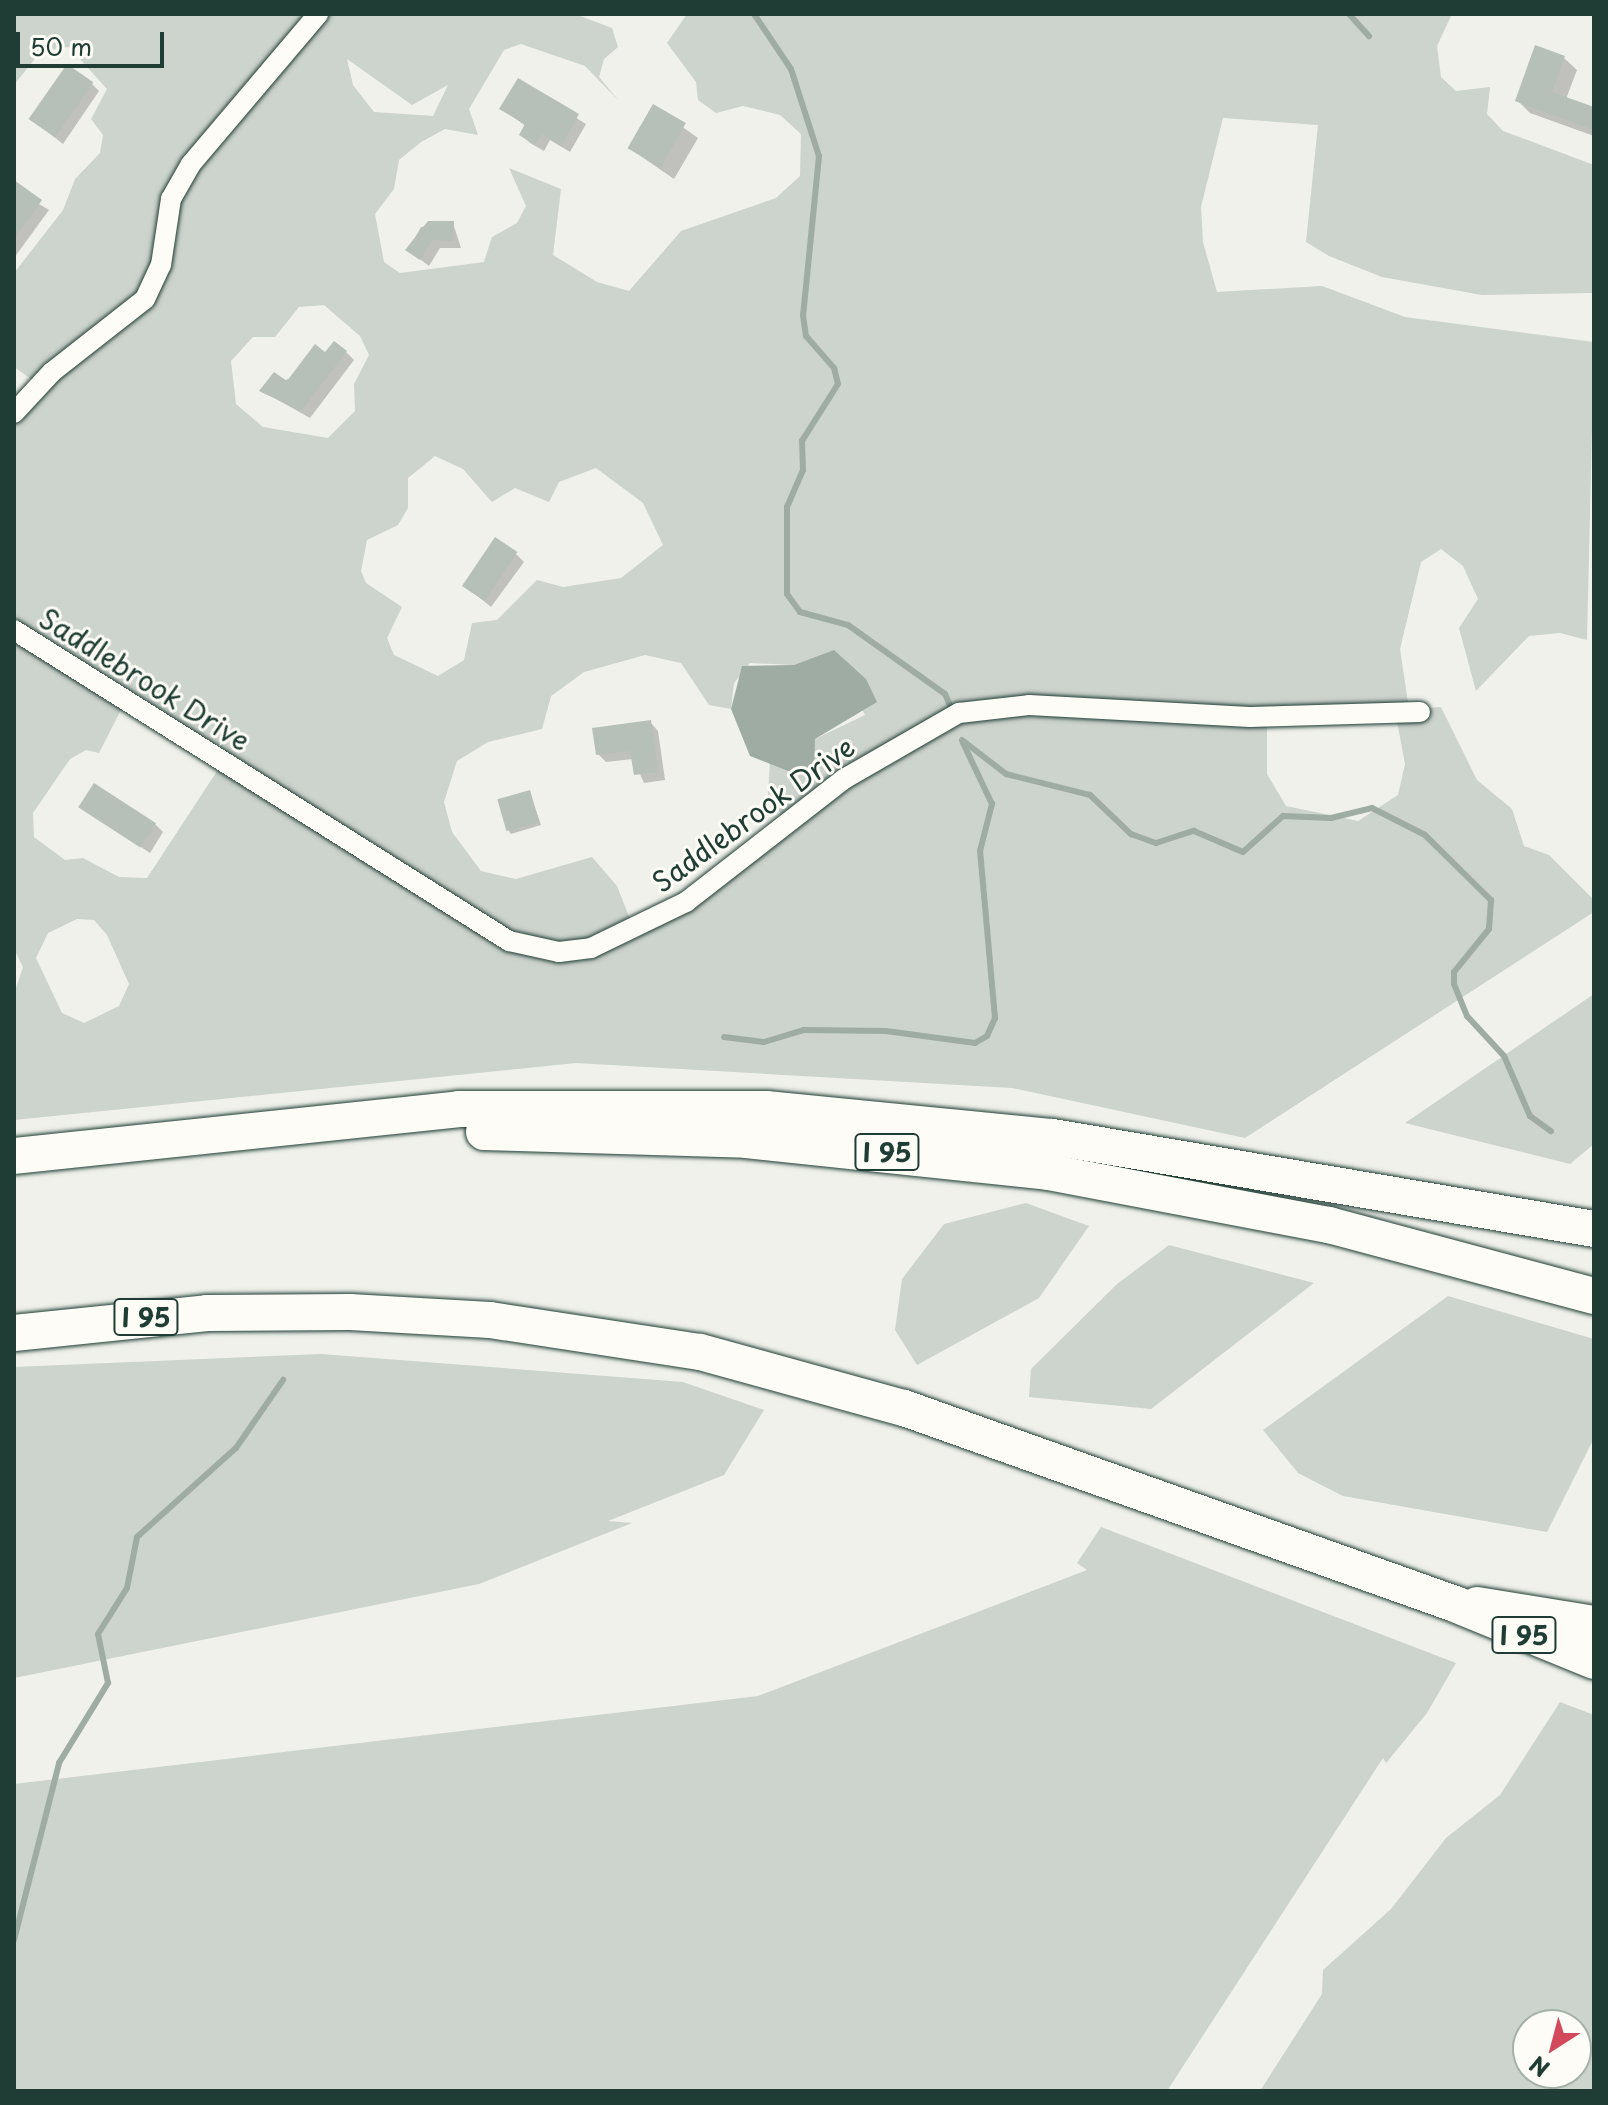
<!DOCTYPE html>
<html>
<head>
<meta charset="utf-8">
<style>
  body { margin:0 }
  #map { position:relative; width:1608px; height:2105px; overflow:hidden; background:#f0f1eb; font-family:"Playpen Sans",sans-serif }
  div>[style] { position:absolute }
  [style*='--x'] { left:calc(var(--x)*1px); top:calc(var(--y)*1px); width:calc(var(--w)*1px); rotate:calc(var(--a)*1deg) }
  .green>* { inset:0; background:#cdd3cd }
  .water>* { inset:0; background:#9faca4 }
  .shadow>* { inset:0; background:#0003 }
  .stream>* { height:6px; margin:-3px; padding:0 3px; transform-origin:3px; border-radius:3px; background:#9faca4 }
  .building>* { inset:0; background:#b6bfb8; transform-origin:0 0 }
  .roads { filter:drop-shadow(0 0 2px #1f3d34) drop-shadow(0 0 2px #1f3d34) }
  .street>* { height:20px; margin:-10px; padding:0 10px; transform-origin:10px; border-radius:10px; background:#fdfcf7 }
  .highway>* { height:36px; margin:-18px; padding:0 18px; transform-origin:18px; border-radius:18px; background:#fdfcf7 }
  span { translate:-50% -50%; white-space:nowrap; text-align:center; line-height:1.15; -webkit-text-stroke:6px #fdfcf7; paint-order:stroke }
  .shield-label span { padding:2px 6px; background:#fdfcf7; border:2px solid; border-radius:6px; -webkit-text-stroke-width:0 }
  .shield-label { font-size:26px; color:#1f3d34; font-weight:700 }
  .street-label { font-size:28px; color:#1f3d34 }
  .frame { position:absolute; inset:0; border:16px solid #1f3d34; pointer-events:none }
  .north { position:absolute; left:1512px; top:2009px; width:80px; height:80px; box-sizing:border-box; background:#fdfcf7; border:2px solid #a4b0a9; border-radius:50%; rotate:216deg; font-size:22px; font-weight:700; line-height:32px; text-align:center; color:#1f3d34 }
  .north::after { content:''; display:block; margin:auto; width:28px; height:36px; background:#d1495b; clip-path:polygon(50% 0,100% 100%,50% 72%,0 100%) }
  .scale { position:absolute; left:16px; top:32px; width:148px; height:36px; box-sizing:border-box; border:4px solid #1f3d34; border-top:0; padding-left:10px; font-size:24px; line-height:28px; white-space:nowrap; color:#1f3d34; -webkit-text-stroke:6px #fdfcf7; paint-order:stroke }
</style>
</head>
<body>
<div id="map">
  <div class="green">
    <div style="clip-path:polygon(evenodd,14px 14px,575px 14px,612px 28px,618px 47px,604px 59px,599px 77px,619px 101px,585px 66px,521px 44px,504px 50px,469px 109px,478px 135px,445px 129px,421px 142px,399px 160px,394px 189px,375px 214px,384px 262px,400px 273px,484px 262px,492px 237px,517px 223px,526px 206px,509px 168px,561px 189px,553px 255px,597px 282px,629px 291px,681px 231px,776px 198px,800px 176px,801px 134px,780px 115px,743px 106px,716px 113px,698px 100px,696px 82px,667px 43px,687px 14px,1452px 14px,1437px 46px,1441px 77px,1456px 91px,1490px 87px,1487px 114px,1503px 131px,1594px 165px,1594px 293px,1482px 295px,1382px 277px,1329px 256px,1306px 242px,1318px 125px,1223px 118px,1201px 207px,1203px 242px,1217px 292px,1322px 286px,1405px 317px,1594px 342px,1587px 640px,1560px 633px,1529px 636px,1476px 691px,1459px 628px,1478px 599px,1463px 566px,1441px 549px,1421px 562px,1400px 649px,1409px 709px,1441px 707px,1477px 780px,1512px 809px,1524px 846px,1549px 855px,1594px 900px,1594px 912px,1245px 1138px,1012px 1088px,576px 1063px,14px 1120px,14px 994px,23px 967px,14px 949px,14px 416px,37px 383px,14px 367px,14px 273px,63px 210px,75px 179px,100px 153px,103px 135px,91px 119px,107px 89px,69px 47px,41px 51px,14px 85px,14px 14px,347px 59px,412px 105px,448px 85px,433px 116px,374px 112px,353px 85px,347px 59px,14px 14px,324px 305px,360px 336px,369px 355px,354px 384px,355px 411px,328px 438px,263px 427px,236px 404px,231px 361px,253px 337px,275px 337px,299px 307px,324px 305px,14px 14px,435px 456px,463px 469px,492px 502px,515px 488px,549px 502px,559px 482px,596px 468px,643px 503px,663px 545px,621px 578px,563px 587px,537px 580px,497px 620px,472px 623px,464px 660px,438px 676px,394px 655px,387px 638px,402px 607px,366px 583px,361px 571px,367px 540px,398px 525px,408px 508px,408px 478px,435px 456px,14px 14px,832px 652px,865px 715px,815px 739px,796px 774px,770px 760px,768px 794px,786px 822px,634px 929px,617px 886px,592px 857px,516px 879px,481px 871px,452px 832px,444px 802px,457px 761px,488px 742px,542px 729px,551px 696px,584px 672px,645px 655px,681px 663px,709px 705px,731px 709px,734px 683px,750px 663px,794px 665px,832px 652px,14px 14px,126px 700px,223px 762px,147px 878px,119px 877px,83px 858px,65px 860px,34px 837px,33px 813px,70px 759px,86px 750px,99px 753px,126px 700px,14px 14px,1396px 716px,1405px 764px,1398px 795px,1358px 821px,1286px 806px,1267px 774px,1267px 722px,1396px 716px,14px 14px,77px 919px,94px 920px,107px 935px,129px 984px,119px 1006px,84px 1023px,62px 1013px,36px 958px,48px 933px,77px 919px)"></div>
    <div style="clip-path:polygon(1594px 994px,1594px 1144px,1570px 1164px,1405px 1123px)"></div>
    <div style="clip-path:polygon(1026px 1203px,1089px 1226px,1039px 1298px,917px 1365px,895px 1330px,902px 1279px,944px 1224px)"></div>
    <div style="clip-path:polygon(1169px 1245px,1314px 1283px,1151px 1409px,1029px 1397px,1031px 1369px,1117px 1284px)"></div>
    <div style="clip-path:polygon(1448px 1296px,1594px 1339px,1594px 1438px,1547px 1532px,1343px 1496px,1298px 1473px,1263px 1430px)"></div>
    <div style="clip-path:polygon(321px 1354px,683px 1382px,764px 1410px,724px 1475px,608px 1521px,632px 1523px,479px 1584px,14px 1678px,14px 1367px)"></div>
    <div style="clip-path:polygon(1101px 1527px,1456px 1663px,1427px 1713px,1386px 1763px,1383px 1758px,1167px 2091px,14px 2091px,14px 1784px,758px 1696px,1087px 1570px,1077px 1563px)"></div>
    <div style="clip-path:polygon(evenodd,1560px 1702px,1594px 1715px,1594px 2091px,1260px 2091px,1322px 1994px,1323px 1970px,1391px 1909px,1446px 1838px,1500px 1795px,1560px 1702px,1576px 2025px,1576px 2073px,1528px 2073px,1528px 2025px,1576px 2025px)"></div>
  </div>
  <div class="water">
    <div style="clip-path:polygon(834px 650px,866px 679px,877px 702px,815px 739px,814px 771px,796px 774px,750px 756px,731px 709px,742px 666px,794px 665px)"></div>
  </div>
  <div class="shadow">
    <div style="clip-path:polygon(1564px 58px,1577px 70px,1566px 99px,1594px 109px,1594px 136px,1530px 113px,1517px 100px)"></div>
    <div style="clip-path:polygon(518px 81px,586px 124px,570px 152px,550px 140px,544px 151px,530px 143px,522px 135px,527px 127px,502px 109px)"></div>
    <div style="clip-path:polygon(91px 83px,99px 91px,63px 144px,31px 119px)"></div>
    <div style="clip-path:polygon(653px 106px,698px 138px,674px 179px,629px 148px)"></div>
    <div style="clip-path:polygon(14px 189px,49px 210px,14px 258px)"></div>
    <div style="clip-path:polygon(453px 223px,461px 248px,440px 248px,429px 266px,408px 250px,421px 227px)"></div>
    <div style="clip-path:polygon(346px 352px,354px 360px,310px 418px,262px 391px)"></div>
    <div style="clip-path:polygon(516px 554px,524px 562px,491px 607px,463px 584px)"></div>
    <div style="clip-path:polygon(650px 722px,658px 731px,665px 780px,644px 783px,633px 759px,606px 762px,598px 754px)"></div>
    <div style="clip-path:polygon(530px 793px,541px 825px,511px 834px,508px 830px)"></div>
    <div style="clip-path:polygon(81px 807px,155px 824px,163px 832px,150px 853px)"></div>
  </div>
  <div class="stream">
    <div style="--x:754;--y:14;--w:66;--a:56.1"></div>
    <div style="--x:791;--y:69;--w:91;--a:72.2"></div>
    <div style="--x:819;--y:156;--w:160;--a:95.7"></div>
    <div style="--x:803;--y:315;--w:21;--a:82"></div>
    <div style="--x:806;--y:336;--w:43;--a:48.8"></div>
    <div style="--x:834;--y:368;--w:16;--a:76"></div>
    <div style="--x:838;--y:384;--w:67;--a:122.3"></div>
    <div style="--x:802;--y:441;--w:29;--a:88"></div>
    <div style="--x:803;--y:470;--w:40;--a:113.4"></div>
    <div style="--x:787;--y:507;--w:87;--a:90"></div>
    <div style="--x:787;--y:594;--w:22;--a:54"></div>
    <div style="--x:800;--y:612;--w:50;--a:15.2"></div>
    <div style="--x:848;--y:625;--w:119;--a:35.4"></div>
    <div style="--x:945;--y:694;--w:12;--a:66"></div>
    <div style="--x:1349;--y:14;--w:30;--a:48"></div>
    <div style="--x:962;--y:740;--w:56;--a:37.7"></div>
    <div style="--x:1006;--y:774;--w:87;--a:14"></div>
    <div style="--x:1090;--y:795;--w:57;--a:43.6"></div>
    <div style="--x:1131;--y:834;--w:27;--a:20"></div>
    <div style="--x:1156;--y:843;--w:40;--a:-18"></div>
    <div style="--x:1194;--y:831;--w:53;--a:23.2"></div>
    <div style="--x:1243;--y:852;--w:54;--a:-42"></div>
    <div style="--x:1283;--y:816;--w:48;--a:2.4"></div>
    <div style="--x:1331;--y:818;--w:42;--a:-13.7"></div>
    <div style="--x:1372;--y:808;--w:59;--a:27"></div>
    <div style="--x:1425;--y:835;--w:93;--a:44.6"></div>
    <div style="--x:1491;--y:900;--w:29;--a:94"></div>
    <div style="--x:1489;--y:929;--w:55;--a:129.1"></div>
    <div style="--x:1454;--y:972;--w:12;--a:90"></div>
    <div style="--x:1454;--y:984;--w:35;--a:68"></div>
    <div style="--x:1467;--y:1016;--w:54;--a:47.2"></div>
    <div style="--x:1504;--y:1056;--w:65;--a:66.6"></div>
    <div style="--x:1530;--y:1116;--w:26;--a:36"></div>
    <div style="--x:724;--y:1037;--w:40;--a:7.1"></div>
    <div style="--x:764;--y:1042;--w:42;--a:-16.7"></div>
    <div style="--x:804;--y:1030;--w:82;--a:0.7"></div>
    <div style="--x:886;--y:1031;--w:90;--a:7.7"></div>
    <div style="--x:975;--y:1043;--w:14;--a:-30"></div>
    <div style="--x:987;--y:1036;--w:20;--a:-66"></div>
    <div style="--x:995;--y:1018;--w:168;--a:-95.1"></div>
    <div style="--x:980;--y:851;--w:49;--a:-75.7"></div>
    <div style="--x:992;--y:804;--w:68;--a:-115.4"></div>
    <div style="--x:14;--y:1940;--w:183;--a:-75.7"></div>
    <div style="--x:59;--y:1763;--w:94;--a:-58.5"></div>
    <div style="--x:108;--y:1683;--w:50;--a:-101.5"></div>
    <div style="--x:98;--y:1634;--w:54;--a:-57.8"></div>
    <div style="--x:127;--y:1588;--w:52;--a:-78.9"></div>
    <div style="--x:137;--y:1537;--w:133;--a:-42"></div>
    <div style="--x:236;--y:1448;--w:83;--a:-55.3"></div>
  </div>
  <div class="building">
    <div style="clip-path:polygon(1535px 45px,1565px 56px,1552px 92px,1594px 107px,1594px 130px,1515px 101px)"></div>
    <div style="left:67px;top:64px;width:32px;height:67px;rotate:35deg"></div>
    <div style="clip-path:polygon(518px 78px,579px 114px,561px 146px,542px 134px,535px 145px,519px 135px,525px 124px,499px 109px)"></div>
    <div style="left:653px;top:104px;width:38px;height:51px;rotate:30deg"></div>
    <div style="clip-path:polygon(14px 180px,42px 200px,14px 239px)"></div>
    <div style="clip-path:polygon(428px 221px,454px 221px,453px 241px,432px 240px,420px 260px,405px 250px)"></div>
    <div style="clip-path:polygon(334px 341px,347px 351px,301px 411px,259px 391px,274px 372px,287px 381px,315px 344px,325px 352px)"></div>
    <div style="left:495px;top:537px;width:27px;height:59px;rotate:34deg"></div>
    <div style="clip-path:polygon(651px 720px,658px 772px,634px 775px,630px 751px,596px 755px,592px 728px)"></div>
    <div style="left:94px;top:783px;width:74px;height:29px;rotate:33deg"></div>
    <div style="left:530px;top:790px;width:33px;height:34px;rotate:74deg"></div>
  </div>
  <div class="roads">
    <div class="street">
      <div style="--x:14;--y:413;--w:56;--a:-47.2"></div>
      <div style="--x:52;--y:372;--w:118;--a:-38.1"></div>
      <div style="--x:145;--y:299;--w:38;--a:-65"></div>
      <div style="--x:161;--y:265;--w:67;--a:-81.4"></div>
      <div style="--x:171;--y:199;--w:40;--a:-60.3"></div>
      <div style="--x:191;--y:164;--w:197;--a:-49.7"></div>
      <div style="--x:14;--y:630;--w:585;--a:32.14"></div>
      <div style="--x:509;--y:941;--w:51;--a:12.4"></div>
      <div style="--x:559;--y:952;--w:32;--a:-7"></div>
      <div style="--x:591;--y:948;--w:106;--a:-25.8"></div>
      <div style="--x:686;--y:902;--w:200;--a:-37.9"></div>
      <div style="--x:844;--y:779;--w:133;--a:-29.9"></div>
      <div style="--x:959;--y:713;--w:70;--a:-6.5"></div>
      <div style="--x:1029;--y:705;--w:221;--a:3.1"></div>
      <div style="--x:1250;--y:717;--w:170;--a:-1.7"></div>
    </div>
    <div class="highway">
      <div style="--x:484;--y:1132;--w:262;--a:1.7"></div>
      <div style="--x:746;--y:1140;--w:304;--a:6"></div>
      <div style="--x:1048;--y:1172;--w:286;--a:10.7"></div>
      <div style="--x:1329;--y:1225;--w:274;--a:15"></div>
      <div style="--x:14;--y:1156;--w:447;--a:-6"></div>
      <div style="--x:459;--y:1109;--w:307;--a:0"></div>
      <div style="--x:766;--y:1109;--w:288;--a:5.6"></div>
      <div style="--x:1053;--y:1137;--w:549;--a:9.65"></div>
      <div style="--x:14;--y:1333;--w:194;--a:-5.9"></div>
      <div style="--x:207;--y:1313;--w:143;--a:-0.4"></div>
      <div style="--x:350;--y:1312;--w:140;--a:3.3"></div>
      <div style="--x:490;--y:1320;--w:212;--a:8.7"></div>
      <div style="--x:700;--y:1352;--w:212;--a:15.4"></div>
      <div style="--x:904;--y:1408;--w:585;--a:19.58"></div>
      <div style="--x:1455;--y:1604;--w:150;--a:22.3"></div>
      <div style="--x:1477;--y:1605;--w:119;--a:9.2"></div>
    </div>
  </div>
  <div class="shield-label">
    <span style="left:887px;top:1152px">I 95</span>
    <span style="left:146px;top:1317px">I 95</span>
    <span style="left:1524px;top:1635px">I 95</span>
  </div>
  <div class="street-label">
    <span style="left:145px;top:679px;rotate:32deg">Saddlebrook Drive</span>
    <span style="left:753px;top:814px;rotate:-36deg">Saddlebrook Drive</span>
  </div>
  <div class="frame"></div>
  <div class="north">N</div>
  <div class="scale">50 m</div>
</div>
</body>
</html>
